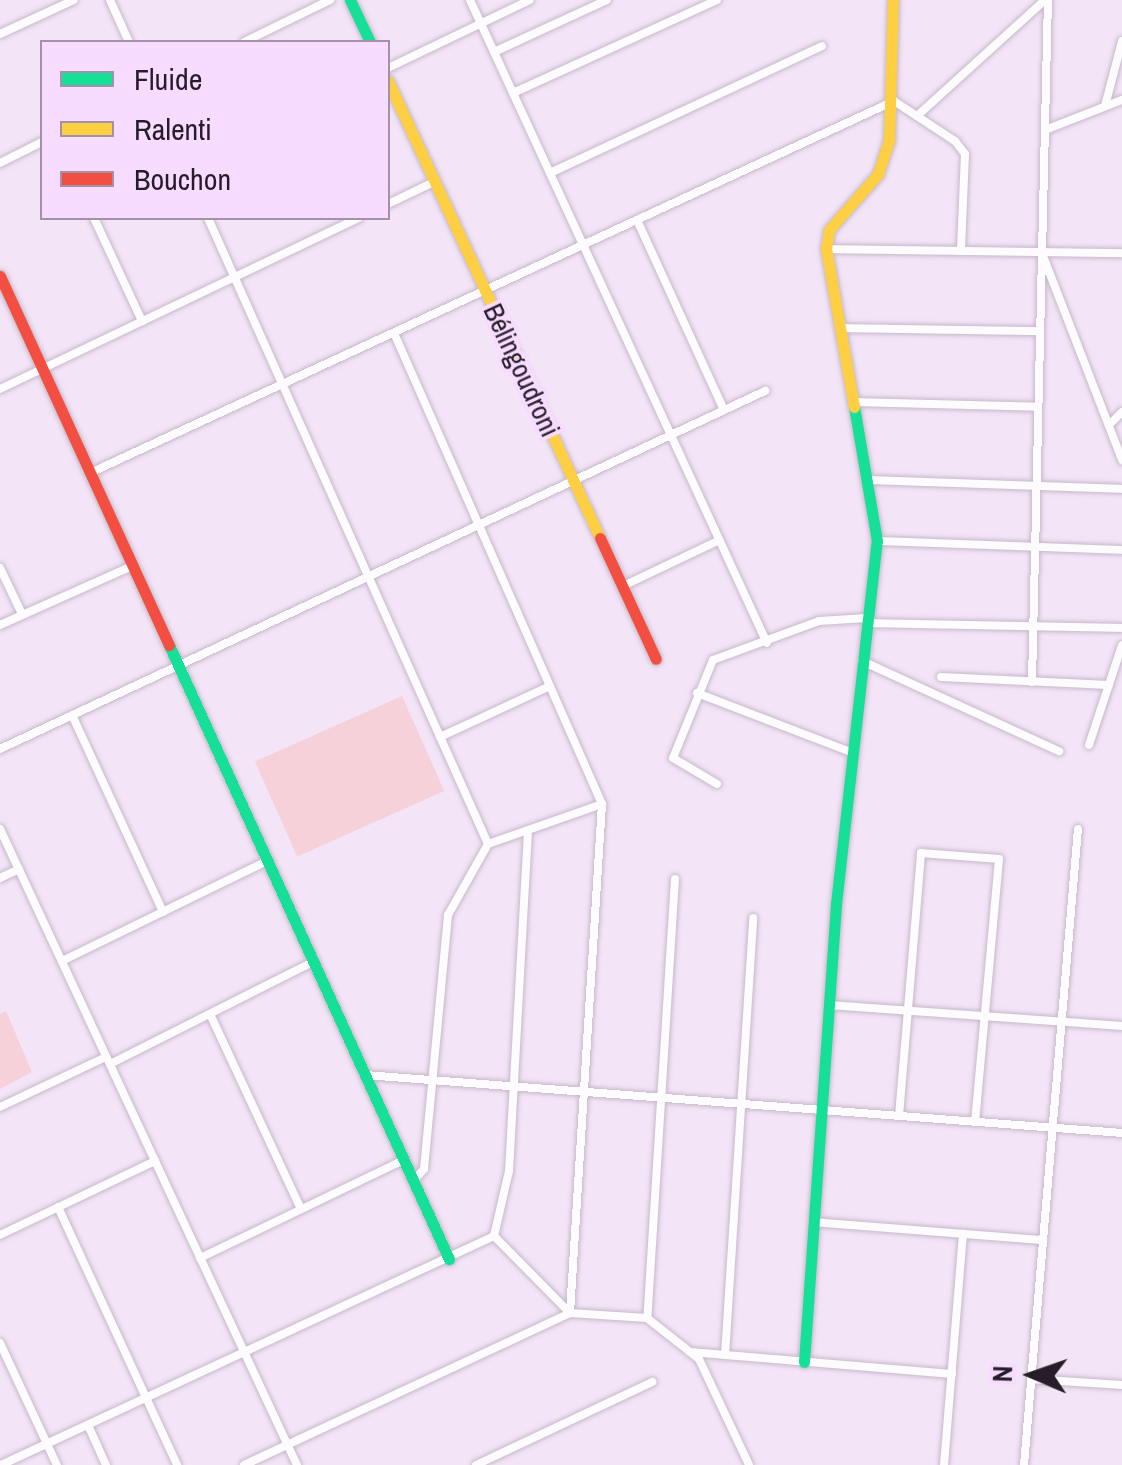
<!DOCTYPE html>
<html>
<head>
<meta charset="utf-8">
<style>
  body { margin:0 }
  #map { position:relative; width:1122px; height:1465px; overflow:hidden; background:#f3e4f7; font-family:"Archivo Narrow",sans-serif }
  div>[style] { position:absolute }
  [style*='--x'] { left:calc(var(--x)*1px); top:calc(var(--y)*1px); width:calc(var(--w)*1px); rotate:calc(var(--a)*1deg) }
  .green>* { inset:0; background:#f7d1da; transform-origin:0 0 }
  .roads { filter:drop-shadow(0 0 2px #c5b9c8) drop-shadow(0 0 2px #c5b9c8) }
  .street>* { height:8px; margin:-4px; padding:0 4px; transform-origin:4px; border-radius:4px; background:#fdfbfe }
  .fast>* { height:11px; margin:-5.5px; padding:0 5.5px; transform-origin:5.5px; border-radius:5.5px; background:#16e098 }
  .slow>* { height:11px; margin:-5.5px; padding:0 5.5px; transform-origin:5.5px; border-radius:5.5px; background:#ffcf43 }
  .jam>* { height:11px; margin:-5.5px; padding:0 5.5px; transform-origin:5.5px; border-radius:5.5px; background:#f24e42 }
  span { translate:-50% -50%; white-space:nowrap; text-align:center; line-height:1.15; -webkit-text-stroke:8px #f7dcff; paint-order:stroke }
  .street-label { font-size:28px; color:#261d29 }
  .legend { position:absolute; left:40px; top:40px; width:350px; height:180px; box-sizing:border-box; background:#f7dcff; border:2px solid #a390a9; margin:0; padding:12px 18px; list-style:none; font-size:30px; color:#261d29 }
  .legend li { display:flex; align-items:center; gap:20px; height:50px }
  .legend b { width:50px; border:2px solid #a390a9 }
  .north { position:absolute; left:982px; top:1325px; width:100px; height:100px; -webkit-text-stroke:8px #f7dcff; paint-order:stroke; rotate:272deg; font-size:28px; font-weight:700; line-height:40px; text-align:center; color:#261d29 }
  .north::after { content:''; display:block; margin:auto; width:35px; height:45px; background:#261d29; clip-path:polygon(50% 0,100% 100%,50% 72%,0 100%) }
</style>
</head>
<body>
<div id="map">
  <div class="green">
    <div style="left:402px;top:696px;width:104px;height:161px;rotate:66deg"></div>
    <div style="clip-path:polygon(6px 1011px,32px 1072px,0 1089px,0 1014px)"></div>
  </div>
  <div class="roads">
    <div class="street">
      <div style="--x:110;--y:0;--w:46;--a:65.7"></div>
      <div style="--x:470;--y:0;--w:708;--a:65.21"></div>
      <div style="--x:0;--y:34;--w:81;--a:-24.7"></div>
      <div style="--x:244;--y:42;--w:96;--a:-26"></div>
      <div style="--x:494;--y:52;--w:124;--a:-24.7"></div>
      <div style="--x:388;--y:68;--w:157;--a:-25.6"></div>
      <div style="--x:513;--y:93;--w:224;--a:-24.5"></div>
      <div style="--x:1105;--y:106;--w:67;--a:-75.3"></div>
      <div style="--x:917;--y:116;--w:173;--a:-42.2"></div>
      <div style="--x:1045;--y:130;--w:83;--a:-21.3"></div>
      <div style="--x:0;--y:163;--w:47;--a:-26.6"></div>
      <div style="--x:550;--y:173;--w:300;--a:-25"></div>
      <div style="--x:388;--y:204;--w:51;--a:-25.6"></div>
      <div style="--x:94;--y:218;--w:114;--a:65"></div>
      <div style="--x:208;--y:218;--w:686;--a:65.9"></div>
      <div style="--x:637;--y:220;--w:209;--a:65.4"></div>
      <div style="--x:826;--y:249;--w:296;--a:0.8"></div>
      <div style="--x:1043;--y:256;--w:219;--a:68.8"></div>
      <div style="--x:840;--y:328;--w:200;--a:0.9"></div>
      <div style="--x:394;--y:333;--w:515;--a:66.17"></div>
      <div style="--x:602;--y:804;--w:510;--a:93.6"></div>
      <div style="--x:0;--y:389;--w:398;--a:-25.5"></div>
      <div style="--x:853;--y:402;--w:185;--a:1.5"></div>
      <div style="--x:1109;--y:425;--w:18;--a:-45"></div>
      <div style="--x:90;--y:473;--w:886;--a:-24.83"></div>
      <div style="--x:894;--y:101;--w:73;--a:33.3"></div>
      <div style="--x:955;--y:141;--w:16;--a:52"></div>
      <div style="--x:965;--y:154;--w:97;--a:92.4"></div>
      <div style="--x:866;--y:480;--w:256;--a:2"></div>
      <div style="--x:877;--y:541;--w:245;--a:2.1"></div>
      <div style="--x:0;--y:568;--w:51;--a:64.4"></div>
      <div style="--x:623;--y:586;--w:107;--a:-25.4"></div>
      <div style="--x:867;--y:623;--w:255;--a:1.1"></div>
      <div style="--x:0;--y:625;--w:145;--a:-24.1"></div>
      <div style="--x:862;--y:661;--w:217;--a:24.6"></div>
      <div style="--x:941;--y:677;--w:168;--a:2.7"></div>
      <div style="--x:1032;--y:682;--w:682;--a:-88.66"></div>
      <div style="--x:697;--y:693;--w:165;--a:21"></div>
      <div style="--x:72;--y:715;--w:217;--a:65.2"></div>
      <div style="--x:440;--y:737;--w:121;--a:-24.9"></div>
      <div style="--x:1089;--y:745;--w:105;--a:-71.7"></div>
      <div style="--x:0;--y:749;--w:845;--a:-25.08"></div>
      <div style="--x:717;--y:784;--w:51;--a:-149.4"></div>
      <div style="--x:673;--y:758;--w:106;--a:-67.8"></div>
      <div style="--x:713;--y:660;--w:113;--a:-20.2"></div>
      <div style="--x:819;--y:621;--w:48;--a:-3.6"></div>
      <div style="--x:0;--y:829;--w:702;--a:64.97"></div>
      <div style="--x:0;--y:878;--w:21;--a:-25"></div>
      <div style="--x:675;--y:879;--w:440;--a:93.6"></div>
      <div style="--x:647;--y:1318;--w:66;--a:38.3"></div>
      <div style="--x:699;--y:1359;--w:117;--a:64.7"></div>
      <div style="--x:62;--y:961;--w:228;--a:-26"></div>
      <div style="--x:829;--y:1005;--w:294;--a:4.1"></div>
      <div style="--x:210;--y:1014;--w:215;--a:65"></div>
      <div style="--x:110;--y:1064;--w:227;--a:-26.7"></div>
      <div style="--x:365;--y:1075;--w:759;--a:4.38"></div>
      <div style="--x:0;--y:1107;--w:117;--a:-25.3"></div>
      <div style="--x:899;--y:1116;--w:264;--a:-85.2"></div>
      <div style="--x:921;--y:853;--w:78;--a:4.4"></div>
      <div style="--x:999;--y:859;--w:264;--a:95.2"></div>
      <div style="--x:413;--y:1181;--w:16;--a:-47"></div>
      <div style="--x:424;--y:1169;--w:255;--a:-84.6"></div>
      <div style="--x:448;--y:915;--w:81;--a:-60.6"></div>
      <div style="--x:488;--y:844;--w:121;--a:-19.3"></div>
      <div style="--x:58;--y:1207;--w:284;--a:65.2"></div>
      <div style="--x:813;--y:1222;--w:231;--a:4.5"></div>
      <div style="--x:0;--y:1235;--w:172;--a:-25.5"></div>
      <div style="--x:494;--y:1236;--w:108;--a:45.4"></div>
      <div style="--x:200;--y:1258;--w:226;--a:-25.7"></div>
      <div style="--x:0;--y:1343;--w:135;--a:65"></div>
      <div style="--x:690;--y:1352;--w:263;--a:4.8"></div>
      <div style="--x:725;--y:1355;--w:438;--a:-86.3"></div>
      <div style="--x:1031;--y:1379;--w:91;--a:3.8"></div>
      <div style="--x:88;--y:1425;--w:44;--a:65.8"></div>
      <div style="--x:1;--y:1465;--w:544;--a:-24.92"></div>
      <div style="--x:494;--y:1236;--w:67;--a:-77"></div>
      <div style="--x:509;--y:1171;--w:337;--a:-86.8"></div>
      <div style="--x:244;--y:1465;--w:360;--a:-25"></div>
      <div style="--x:570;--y:1313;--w:77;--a:3.7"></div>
      <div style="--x:476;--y:1465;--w:195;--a:-25.2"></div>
      <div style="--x:944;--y:1465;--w:232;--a:-85.3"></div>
      <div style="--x:1024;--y:1465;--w:638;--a:-85.15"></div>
    </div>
    <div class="fast">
      <div style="--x:350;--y:0;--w:47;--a:64.5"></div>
      <div style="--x:169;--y:645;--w:675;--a:65.49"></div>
      <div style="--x:804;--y:1362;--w:459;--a:-86"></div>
      <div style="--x:836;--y:904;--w:365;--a:-83.6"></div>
      <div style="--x:877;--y:541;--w:136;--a:-99.7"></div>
    </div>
    <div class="slow">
      <div style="--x:388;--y:81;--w:504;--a:65.11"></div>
      <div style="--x:854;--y:407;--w:160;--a:-100"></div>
      <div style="--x:826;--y:249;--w:19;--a:-81"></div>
      <div style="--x:829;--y:230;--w:74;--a:-48.8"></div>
      <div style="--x:878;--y:174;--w:35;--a:-72"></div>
      <div style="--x:889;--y:141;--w:141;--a:-88.4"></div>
    </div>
    <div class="jam">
      <div style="--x:0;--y:276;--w:406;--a:65.4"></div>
      <div style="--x:600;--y:538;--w:133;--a:65.2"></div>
    </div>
  </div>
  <div class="street-label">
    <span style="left:522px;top:370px;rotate:65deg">Bélingoudroni</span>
  </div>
  <ul class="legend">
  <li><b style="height:12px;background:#16e098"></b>Fluide</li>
  <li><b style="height:12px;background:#ffcf43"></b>Ralenti</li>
  <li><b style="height:12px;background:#f24e42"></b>Bouchon</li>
  </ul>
  <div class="north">N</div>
</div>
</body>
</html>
